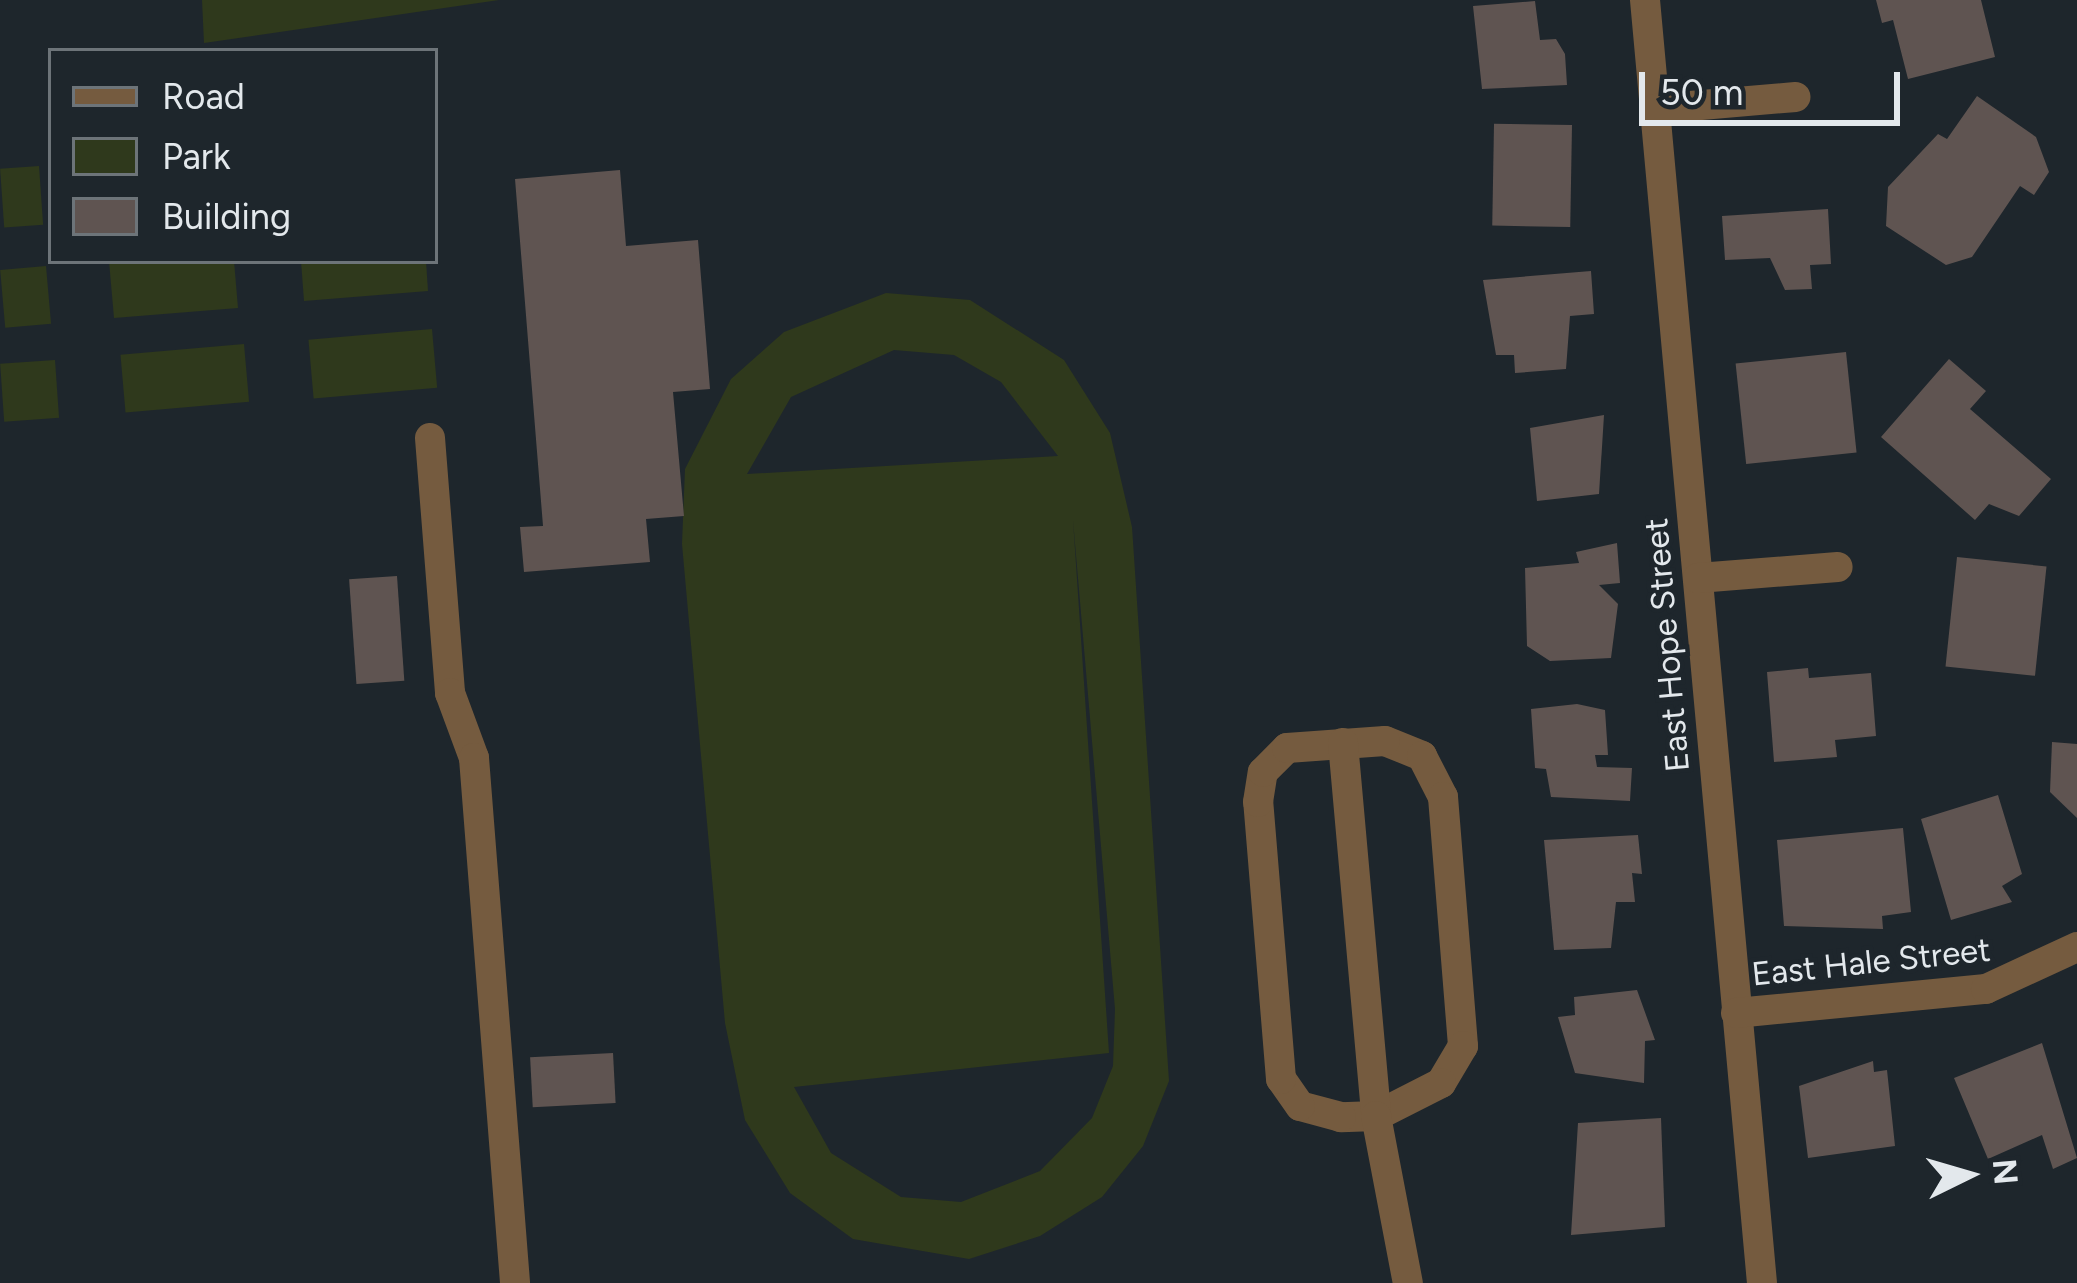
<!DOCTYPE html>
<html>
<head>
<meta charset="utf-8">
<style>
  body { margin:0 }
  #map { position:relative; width:2077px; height:1283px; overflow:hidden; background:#1e262c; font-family:Figtree,sans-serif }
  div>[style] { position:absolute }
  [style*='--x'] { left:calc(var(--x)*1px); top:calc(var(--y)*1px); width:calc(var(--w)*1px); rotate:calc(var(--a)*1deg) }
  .green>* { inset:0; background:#2f391c; transform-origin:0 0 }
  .building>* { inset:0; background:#5f5451; transform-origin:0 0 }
  .minor>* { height:30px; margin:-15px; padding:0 15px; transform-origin:15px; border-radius:15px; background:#755b3f }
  span { translate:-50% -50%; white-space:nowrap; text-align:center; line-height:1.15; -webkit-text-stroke:9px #1e262c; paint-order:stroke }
  .street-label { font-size:33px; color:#e3e8ec }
  .legend { position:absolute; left:48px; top:48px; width:390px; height:216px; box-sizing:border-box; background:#1e262c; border:3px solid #6d7479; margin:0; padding:15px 21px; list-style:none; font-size:36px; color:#e3e8ec }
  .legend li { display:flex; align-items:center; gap:24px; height:60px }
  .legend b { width:60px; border:3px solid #6d7479 }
  .north { position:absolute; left:1909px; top:1115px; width:120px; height:120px; -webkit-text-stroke:9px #1e262c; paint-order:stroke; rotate:85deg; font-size:33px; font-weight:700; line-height:48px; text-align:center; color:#e3e8ec }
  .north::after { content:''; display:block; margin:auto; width:42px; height:54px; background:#e3e8ec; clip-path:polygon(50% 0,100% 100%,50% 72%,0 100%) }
  .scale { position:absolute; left:1639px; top:72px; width:261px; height:54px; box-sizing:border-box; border:6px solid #e3e8ec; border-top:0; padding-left:15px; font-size:36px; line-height:42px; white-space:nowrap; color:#e3e8ec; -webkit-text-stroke:9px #1e262c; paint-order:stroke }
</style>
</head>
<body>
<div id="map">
  <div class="green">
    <div style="clip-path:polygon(202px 0,499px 0,204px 43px)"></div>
    <div style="left:39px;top:166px;width:59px;height:39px;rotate:86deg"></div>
    <div style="clip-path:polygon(109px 261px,234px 261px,238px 308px,114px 318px)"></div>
    <div style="clip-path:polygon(301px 261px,426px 261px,428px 291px,304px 301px)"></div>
    <div style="left:46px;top:266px;width:58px;height:46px;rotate:85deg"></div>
    <div style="clip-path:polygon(evenodd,886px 293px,970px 300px,1064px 360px,1110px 433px,1132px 527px,1169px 1081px,1143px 1146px,1102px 1197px,1040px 1236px,969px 1259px,853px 1239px,790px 1193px,745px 1120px,725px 1023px,682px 544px,685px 469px,731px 379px,784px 332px,886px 293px,894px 350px,954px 355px,1001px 382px,1058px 456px,747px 474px,791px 397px,894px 350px,886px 293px,1073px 520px,1115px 1009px,1113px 1066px,1092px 1118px,1040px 1171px,961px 1202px,901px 1197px,831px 1153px,794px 1087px,1109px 1053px,1073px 520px)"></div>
    <div style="left:432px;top:329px;width:59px;height:124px;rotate:85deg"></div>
    <div style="left:244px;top:344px;width:58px;height:124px;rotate:85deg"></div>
    <div style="left:55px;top:360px;width:58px;height:55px;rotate:86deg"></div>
  </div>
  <div class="building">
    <div style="clip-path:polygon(1876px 0,1981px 0,1995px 57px,1908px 79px,1893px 20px,1882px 23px)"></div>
    <div style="clip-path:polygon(1535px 1px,1540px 40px,1556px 39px,1565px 54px,1567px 85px,1482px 89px,1473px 6px)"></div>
    <div style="clip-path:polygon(1977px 96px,2036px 137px,2049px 172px,2034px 195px,2020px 186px,1972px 257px,1946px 265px,1886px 226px,1888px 187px,1938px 134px,1947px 139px)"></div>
    <div style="left:1572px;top:125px;width:102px;height:78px;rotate:91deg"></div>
    <div style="clip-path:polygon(620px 170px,626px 246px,698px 240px,710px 389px,673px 392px,684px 516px,646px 519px,650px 562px,524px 572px,520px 527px,543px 526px,515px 179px)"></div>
    <div style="clip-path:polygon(1828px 209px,1831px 264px,1810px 265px,1812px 289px,1785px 290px,1770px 258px,1725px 260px,1722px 216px)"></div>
    <div style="clip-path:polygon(1591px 271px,1594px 314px,1570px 316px,1566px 369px,1515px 373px,1514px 355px,1496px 355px,1483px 280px)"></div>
    <div style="left:1846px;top:352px;width:101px;height:111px;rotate:84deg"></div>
    <div style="clip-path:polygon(1949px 359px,1986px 391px,1970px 409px,2051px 479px,2019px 516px,1989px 504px,1975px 520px,1881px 437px)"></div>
    <div style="clip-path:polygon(1604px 415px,1599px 494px,1537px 501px,1530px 428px)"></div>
    <div style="clip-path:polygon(1617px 543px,1620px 583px,1599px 585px,1618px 604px,1611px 658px,1550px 661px,1527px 646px,1525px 568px,1579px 563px,1576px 552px)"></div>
    <div style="left:1957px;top:557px;width:90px;height:110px;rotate:6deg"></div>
    <div style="left:397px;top:576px;width:105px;height:48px;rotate:86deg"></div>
    <div style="clip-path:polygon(1808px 668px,1809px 678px,1871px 673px,1876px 736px,1835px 740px,1837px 757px,1774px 762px,1767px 672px)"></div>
    <div style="clip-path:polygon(1577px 704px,1605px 710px,1608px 755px,1595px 755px,1597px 767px,1632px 768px,1630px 801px,1551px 797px,1546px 769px,1535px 768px,1531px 709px)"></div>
    <div style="clip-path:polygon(2052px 742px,2077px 744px,2077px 818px,2050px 792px)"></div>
    <div style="clip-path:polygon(1998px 795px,2022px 874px,2002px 886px,2012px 902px,1951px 920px,1921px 819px)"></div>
    <div style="clip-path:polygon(1903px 828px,1911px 912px,1882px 916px,1883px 929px,1784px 926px,1777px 840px)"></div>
    <div style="clip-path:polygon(1638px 835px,1642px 874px,1632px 873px,1635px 902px,1616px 902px,1611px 948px,1554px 950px,1544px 840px)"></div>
    <div style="clip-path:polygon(1637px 990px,1655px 1040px,1645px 1041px,1644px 1083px,1575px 1073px,1558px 1017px,1575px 1015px,1574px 997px)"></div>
    <div style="clip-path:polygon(2042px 1043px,2077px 1158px,2053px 1169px,2042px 1135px,1988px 1159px,1954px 1078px)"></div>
    <div style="left:613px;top:1053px;width:50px;height:83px;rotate:87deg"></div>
    <div style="clip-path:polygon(1873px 1061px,1874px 1072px,1887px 1070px,1895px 1146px,1808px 1158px,1799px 1086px)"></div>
    <div style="clip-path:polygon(1661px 1118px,1665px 1227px,1571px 1235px,1578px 1123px)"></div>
  </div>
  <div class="minor">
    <div style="--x:1645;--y:0;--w:1288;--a:84.79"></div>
    <div style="--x:1655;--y:109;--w:141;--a:-4.9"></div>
    <div style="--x:430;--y:438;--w:256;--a:85.5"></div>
    <div style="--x:450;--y:693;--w:69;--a:69.7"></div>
    <div style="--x:474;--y:758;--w:527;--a:85.53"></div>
    <div style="--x:1698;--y:578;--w:140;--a:-4.5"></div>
    <div style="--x:1385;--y:741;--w:40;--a:22"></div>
    <div style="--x:1422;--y:756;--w:46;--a:62.9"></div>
    <div style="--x:1443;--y:797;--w:250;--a:85.4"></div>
    <div style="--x:1463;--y:1046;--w:43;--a:120.7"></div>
    <div style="--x:1441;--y:1083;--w:73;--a:153.1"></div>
    <div style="--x:1376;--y:1116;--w:35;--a:178"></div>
    <div style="--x:1341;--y:1117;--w:42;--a:-165"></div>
    <div style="--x:1300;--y:1106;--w:33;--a:-125"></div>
    <div style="--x:1281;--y:1079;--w:278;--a:-94.7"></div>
    <div style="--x:1258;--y:802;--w:30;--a:-81"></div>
    <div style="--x:1263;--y:772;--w:34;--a:-45"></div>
    <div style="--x:1287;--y:748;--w:98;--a:-4.1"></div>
    <div style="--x:1343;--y:743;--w:374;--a:84.9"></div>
    <div style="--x:1376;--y:1116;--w:170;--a:79.2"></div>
    <div style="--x:1736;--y:1013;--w:251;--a:-5.5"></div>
    <div style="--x:1986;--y:989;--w:100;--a:-24.8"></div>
  </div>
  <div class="street-label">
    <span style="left:1667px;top:645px;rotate:-95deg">East Hope Street</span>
    <span style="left:1871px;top:962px;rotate:-6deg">East Hale Street</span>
  </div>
  <ul class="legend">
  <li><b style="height:15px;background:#755b3f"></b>Road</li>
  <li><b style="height:33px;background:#2f391c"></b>Park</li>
  <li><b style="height:33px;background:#5f5451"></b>Building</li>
  </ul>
  <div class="north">N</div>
  <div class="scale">50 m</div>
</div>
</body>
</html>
